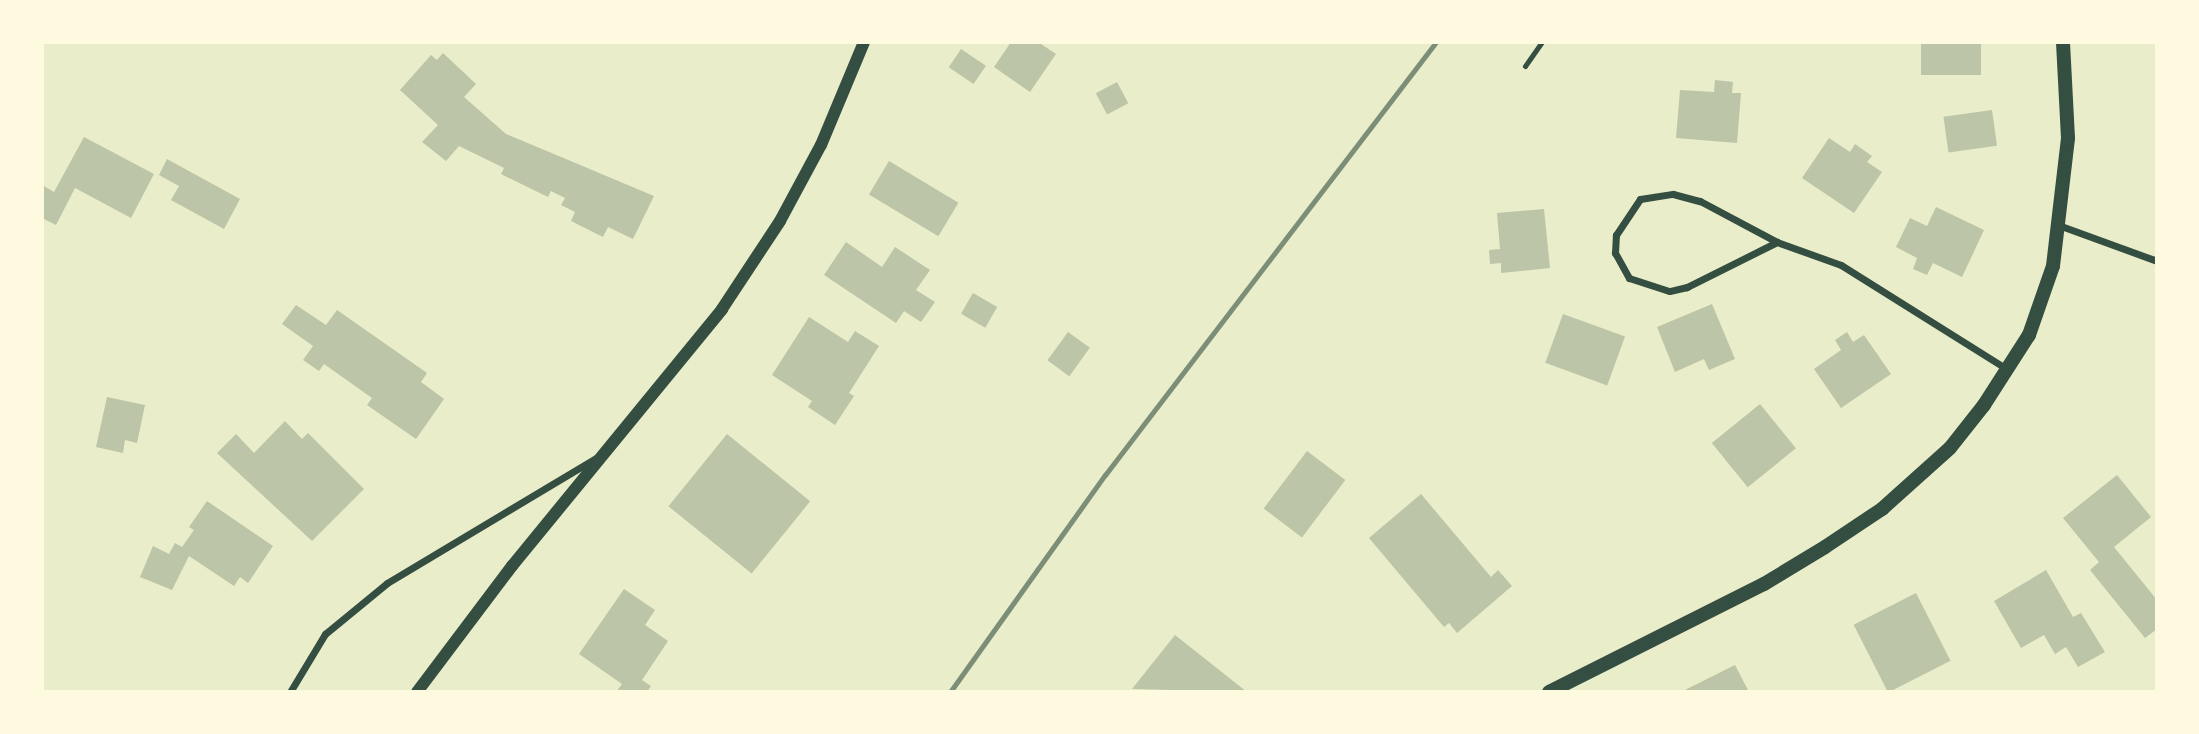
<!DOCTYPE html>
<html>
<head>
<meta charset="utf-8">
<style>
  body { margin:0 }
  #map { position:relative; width:2199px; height:734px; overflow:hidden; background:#e9edc9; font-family:Figtree,sans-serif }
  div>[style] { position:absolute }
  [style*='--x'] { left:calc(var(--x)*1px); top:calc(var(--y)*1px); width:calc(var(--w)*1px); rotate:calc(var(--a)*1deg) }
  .building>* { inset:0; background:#bcc5a7; transform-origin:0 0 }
  .service>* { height:5px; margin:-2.5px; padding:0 2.5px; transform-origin:2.5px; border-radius:2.5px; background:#344e41 }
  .minor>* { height:7px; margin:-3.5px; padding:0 3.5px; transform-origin:3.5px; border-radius:3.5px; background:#344e41 }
  .tertiary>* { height:12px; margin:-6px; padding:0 6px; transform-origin:6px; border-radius:6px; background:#344e41 }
  .secondary>* { height:14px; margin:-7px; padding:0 7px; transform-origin:7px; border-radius:7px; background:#344e41 }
  .rail>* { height:5px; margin:-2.5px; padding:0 2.5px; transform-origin:2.5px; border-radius:2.5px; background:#7c8e77 }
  span { translate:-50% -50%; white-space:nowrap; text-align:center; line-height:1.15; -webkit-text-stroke:6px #fefae0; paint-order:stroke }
  .frame { position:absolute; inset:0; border:44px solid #fefae0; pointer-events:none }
</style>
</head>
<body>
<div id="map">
  <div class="building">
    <div style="clip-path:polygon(1011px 42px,1038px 42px,1056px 54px,1030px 92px,994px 67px)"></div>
    <div style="left:1921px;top:42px;width:60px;height:33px"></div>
    <div style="left:961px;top:49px;width:30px;height:22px;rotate:34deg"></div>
    <div style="clip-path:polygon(443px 53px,476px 84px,464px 97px,506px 134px,654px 196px,633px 239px,608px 227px,603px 237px,571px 221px,575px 212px,561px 205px,565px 198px,551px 191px,548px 197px,501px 174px,504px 168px,459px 146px,446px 161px,422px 142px,438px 125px,400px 90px,431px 55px,437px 60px)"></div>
    <div style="clip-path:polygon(1715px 80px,1733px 82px,1732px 93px,1741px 93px,1737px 143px,1676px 138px,1680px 90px,1714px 92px)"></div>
    <div style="left:1117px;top:82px;width:24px;height:24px;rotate:62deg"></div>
    <div style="left:1992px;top:110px;width:36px;height:49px;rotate:82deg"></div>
    <div style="clip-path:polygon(84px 137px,154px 174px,131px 218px,75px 188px,56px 225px,42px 218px,42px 185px,54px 192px)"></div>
    <div style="clip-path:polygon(1829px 138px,1850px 152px,1855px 144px,1872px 156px,1867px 162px,1882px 172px,1854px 213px,1802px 178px)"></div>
    <div style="clip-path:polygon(167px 159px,240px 199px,224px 229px,171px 200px,179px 186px,159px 175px)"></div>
    <div style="left:889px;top:161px;width:81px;height:39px;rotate:31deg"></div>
    <div style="clip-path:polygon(1936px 207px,1984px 230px,1962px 277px,1933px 263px,1927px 275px,1913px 269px,1917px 258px,1896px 247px,1910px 218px,1927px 226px)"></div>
    <div style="clip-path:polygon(1544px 209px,1550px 268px,1501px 273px,1501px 263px,1490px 264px,1489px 250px,1500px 249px,1497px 213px)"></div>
    <div style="clip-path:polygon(846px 242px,882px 267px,895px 247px,930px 270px,916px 290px,935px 302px,921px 322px,904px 311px,896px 323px,824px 275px)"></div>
    <div style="left:973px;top:293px;width:28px;height:24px;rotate:30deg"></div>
    <div style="clip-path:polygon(1712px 304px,1735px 359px,1709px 370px,1704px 359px,1675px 372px,1657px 327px)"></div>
    <div style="clip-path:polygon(296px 305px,326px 325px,337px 310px,427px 373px,421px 382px,444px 399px,416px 439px,367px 405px,372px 398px,324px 364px,319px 371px,303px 360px,313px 346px,282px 324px)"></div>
    <div style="left:1563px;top:314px;width:66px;height:52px;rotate:20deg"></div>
    <div style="clip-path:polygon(809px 317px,848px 342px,855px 331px,879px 346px,849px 393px,854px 396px,835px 425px,808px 407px,812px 401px,772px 375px)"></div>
    <div style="left:1068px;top:332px;width:27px;height:35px;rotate:36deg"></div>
    <div style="clip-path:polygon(1847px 332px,1853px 342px,1864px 335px,1891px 374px,1841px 408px,1814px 369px,1841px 350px,1835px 340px)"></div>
    <div style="clip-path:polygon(107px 397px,145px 405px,137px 443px,125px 440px,123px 453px,96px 447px)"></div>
    <div style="left:1760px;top:404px;width:57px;height:62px;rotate:51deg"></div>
    <div style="clip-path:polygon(285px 421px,302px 439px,308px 433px,364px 489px,312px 541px,217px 453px,236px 434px,254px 453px)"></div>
    <div style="left:727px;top:434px;width:107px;height:93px;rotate:39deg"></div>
    <div style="left:1307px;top:451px;width:48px;height:72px;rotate:37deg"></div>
    <div style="clip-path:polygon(2117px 475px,2151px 517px,2114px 547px,2157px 600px,2157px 629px,2145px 638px,2090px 570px,2099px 562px,2063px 518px)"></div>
    <div style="clip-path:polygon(1421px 494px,1491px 577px,1498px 570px,1512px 586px,1457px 633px,1449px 623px,1444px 627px,1369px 538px)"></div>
    <div style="clip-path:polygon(207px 501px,273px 546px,248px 583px,240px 577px,234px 586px,189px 556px,172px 590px,140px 577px,153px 546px,169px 554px,175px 543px,182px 547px,194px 530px,189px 527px)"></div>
    <div style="clip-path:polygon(2046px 570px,2073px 617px,2081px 613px,2105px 652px,2078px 667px,2066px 647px,2055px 654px,2044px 635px,2021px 648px,1994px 601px)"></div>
    <div style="clip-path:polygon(624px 589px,655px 610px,645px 625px,668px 641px,642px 680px,651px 686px,647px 692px,616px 692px,622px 684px,579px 654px)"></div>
    <div style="left:1916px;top:593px;width:76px;height:70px;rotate:63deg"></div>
    <div style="clip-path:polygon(1175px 635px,1247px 692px,1132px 689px)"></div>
    <div style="clip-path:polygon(1735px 665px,1749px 692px,1681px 692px)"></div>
  </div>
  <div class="service">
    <div style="--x:1525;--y:66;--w:29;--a:-55"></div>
  </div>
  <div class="minor">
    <div style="--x:2061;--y:226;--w:102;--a:20"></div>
    <div style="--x:1777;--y:242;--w:101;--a:153.4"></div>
    <div style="--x:1687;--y:287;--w:18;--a:167"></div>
    <div style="--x:1669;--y:291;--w:42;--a:-162"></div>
    <div style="--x:1629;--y:278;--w:29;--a:-119"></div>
    <div style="--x:1615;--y:253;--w:18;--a:-87"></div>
    <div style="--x:1616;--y:235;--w:43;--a:-56.3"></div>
    <div style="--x:1640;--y:199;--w:33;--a:-9"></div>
    <div style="--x:1673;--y:194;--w:28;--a:15"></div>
    <div style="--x:1700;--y:201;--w:87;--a:28"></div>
    <div style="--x:1777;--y:242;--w:68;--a:19.8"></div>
    <div style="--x:1841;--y:265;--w:196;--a:32.1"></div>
    <div style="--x:290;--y:692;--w:68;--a:-58.9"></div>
    <div style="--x:325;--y:634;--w:80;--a:-39.4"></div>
    <div style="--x:387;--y:583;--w:244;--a:-30.9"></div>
  </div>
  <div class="tertiary">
    <div style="--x:417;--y:692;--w:158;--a:-53"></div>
    <div style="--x:512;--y:566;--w:332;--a:-50.7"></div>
    <div style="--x:722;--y:309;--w:105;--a:-56.6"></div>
    <div style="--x:780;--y:221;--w:86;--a:-61.7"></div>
    <div style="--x:821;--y:145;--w:112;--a:-67.3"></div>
  </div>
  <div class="secondary">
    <div style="--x:1549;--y:692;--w:241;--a:-26.7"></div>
    <div style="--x:1764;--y:584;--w:71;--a:-31.2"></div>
    <div style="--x:1825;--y:547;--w:69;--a:-33.7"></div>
    <div style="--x:1882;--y:509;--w:91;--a:-41.9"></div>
    <div style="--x:1950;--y:448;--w:55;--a:-51.7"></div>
    <div style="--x:1984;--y:405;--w:83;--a:-57.3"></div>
    <div style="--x:2029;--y:335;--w:73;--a:-70.8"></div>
    <div style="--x:2053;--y:266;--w:129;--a:-83.3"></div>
    <div style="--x:2068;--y:138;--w:96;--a:-93"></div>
  </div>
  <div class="rail">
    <div style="--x:950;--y:692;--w:267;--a:-54.5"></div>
    <div style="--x:1105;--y:475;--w:545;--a:-52.6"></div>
  </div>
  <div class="frame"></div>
</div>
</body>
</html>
